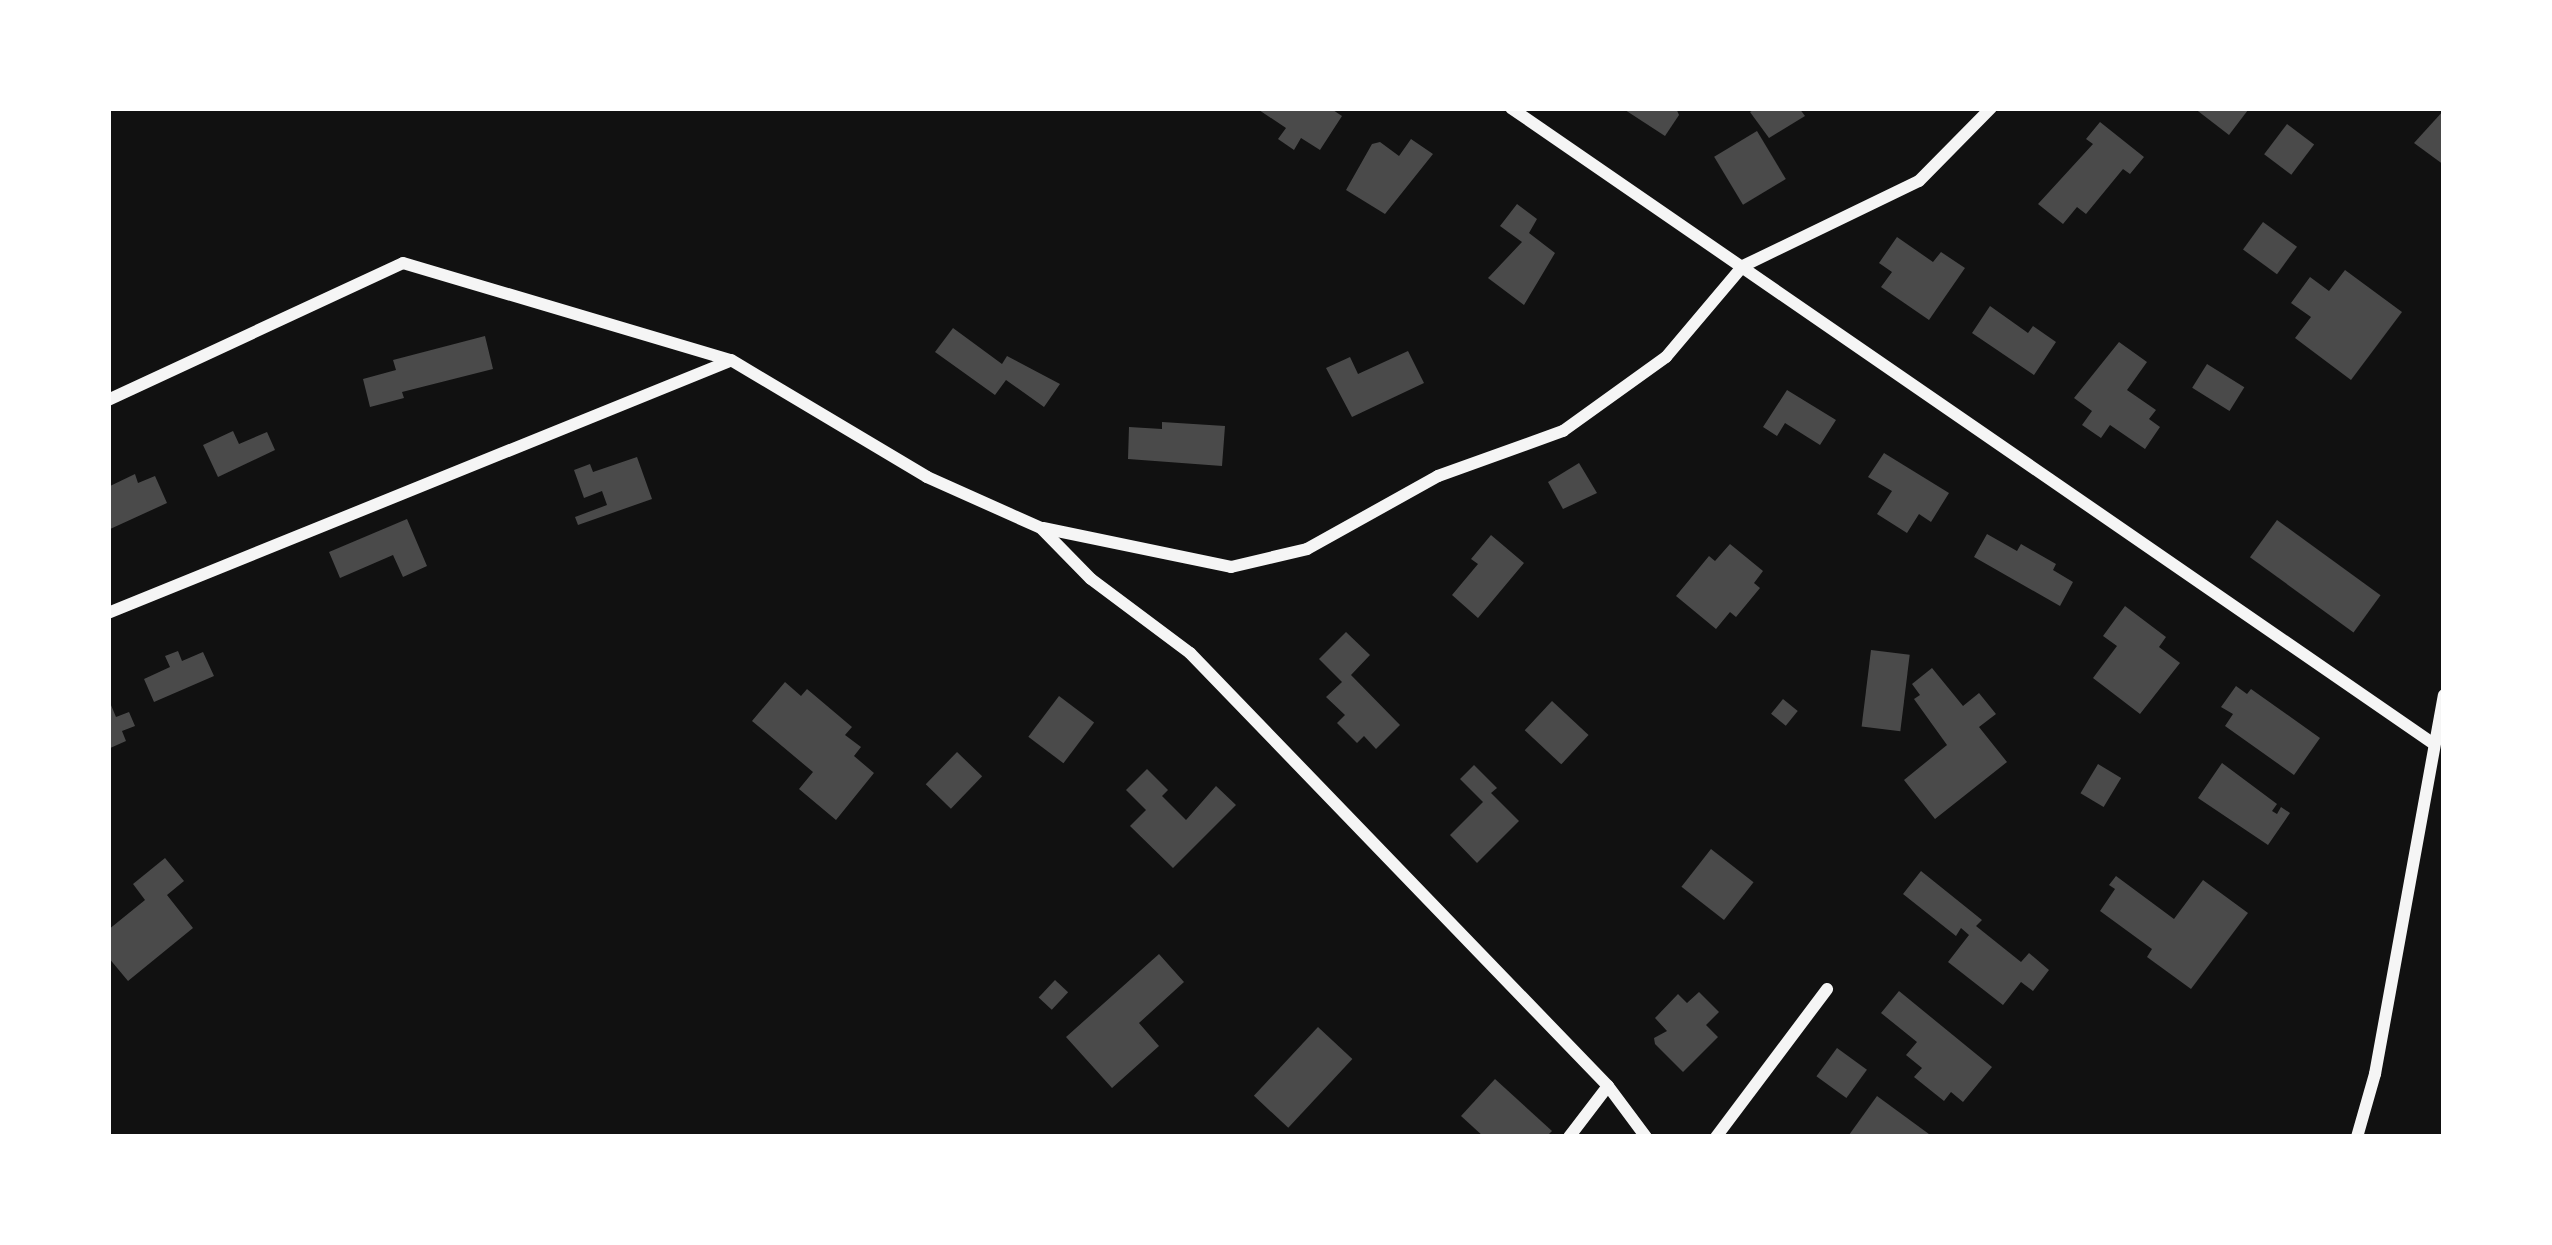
<!DOCTYPE html>
<html>
<head>
<meta charset="utf-8">
<style>
  body { margin:0 }
  #map { position:relative; width:2552px; height:1245px; overflow:hidden; background:#111; font-family:"Space Grotesk",sans-serif }
  div>[style] { position:absolute }
  [style*='--x'] { left:calc(var(--x)*1px); top:calc(var(--y)*1px); width:calc(var(--w)*1px); rotate:calc(var(--a)*1deg) }
  .building>* { inset:0; background:#4a4a4a; transform-origin:0 0 }
  .minor>* { height:12px; margin:-6px; padding:0 6px; transform-origin:6px; border-radius:6px; background:#f5f5f5 }
  span { translate:-50% -50%; white-space:nowrap; text-align:center; line-height:1.15; -webkit-text-stroke:9px #fff; paint-order:stroke }
  .frame { position:absolute; inset:0; border:111px solid #fff; pointer-events:none }
</style>
</head>
<body>
<div id="map">
  <div class="building">
    <div style="clip-path:polygon(1256px 108px,1330px 108px,1342px 116px,1320px 150px,1301px 138px,1294px 150px,1278px 139px,1286px 128px)"></div>
    <div style="clip-path:polygon(1622px 108px,1676px 108px,1679px 115px,1665px 136px)"></div>
    <div style="clip-path:polygon(1756px 108px,1799px 108px,1805px 116px,1769px 138px,1750px 112px)"></div>
    <div style="clip-path:polygon(2194px 108px,2246px 108px,2248px 110px,2229px 135px)"></div>
    <div style="clip-path:polygon(2444px 110px,2444px 165px,2414px 143px)"></div>
    <div style="clip-path:polygon(2100px 122px,2144px 157px,2130px 174px,2123px 169px,2086px 214px,2077px 207px,2063px 224px,2038px 204px,2093px 144px,2086px 139px)"></div>
    <div style="left:2287px;top:124px;width:34px;height:38px;rotate:37deg"></div>
    <div style="left:1757px;top:131px;width:56px;height:50px;rotate:59deg"></div>
    <div style="clip-path:polygon(1411px 139px,1433px 154px,1385px 214px,1346px 190px,1372px 144px,1380px 142px,1399px 156px)"></div>
    <div style="clip-path:polygon(1517px 204px,1537px 219px,1529px 233px,1555px 253px,1524px 305px,1488px 278px,1522px 242px,1500px 226px)"></div>
    <div style="left:2263px;top:222px;width:42px;height:34px;rotate:36deg"></div>
    <div style="clip-path:polygon(1897px 237px,1933px 262px,1941px 252px,1965px 268px,1929px 320px,1881px 287px,1892px 272px,1879px 263px)"></div>
    <div style="clip-path:polygon(2345px 270px,2402px 312px,2351px 380px,2295px 338px,2311px 317px,2291px 303px,2310px 277px,2329px 291px)"></div>
    <div style="clip-path:polygon(1990px 306px,2028px 333px,2033px 326px,2056px 342px,2034px 375px,1972px 333px)"></div>
    <div style="clip-path:polygon(953px 328px,1002px 364px,1007px 356px,1060px 384px,1044px 407px,1006px 380px,995px 395px,935px 352px)"></div>
    <div style="clip-path:polygon(485px 336px,493px 369px,402px 392px,404px 398px,370px 407px,363px 379px,396px 370px,393px 360px)"></div>
    <div style="clip-path:polygon(2119px 342px,2147px 362px,2127px 390px,2156px 410px,2149px 419px,2160px 427px,2145px 449px,2110px 425px,2101px 438px,2082px 425px,2092px 411px,2074px 398px)"></div>
    <div style="clip-path:polygon(1408px 351px,1424px 383px,1352px 417px,1326px 368px,1350px 357px,1358px 374px)"></div>
    <div style="left:2207px;top:364px;width:44px;height:28px;rotate:32deg"></div>
    <div style="clip-path:polygon(1787px 390px,1836px 420px,1820px 445px,1785px 423px,1777px 436px,1763px 427px)"></div>
    <div style="clip-path:polygon(1162px 422px,1225px 426px,1222px 466px,1128px 459px,1129px 427px,1162px 429px)"></div>
    <div style="clip-path:polygon(233px 431px,239px 444px,267px 432px,275px 450px,218px 477px,203px 445px)"></div>
    <div style="clip-path:polygon(1884px 453px,1949px 493px,1931px 522px,1919px 514px,1907px 533px,1877px 514px,1892px 491px,1868px 477px)"></div>
    <div style="clip-path:polygon(637px 457px,652px 499px,578px 525px,575px 517px,607px 505px,602px 491px,584px 498px,574px 470px,590px 464px,593px 472px)"></div>
    <div style="clip-path:polygon(1579px 463px,1597px 493px,1563px 509px,1548px 482px)"></div>
    <div style="clip-path:polygon(135px 474px,138px 483px,155px 476px,167px 503px,108px 530px,108px 487px)"></div>
    <div style="clip-path:polygon(407px 519px,427px 566px,403px 577px,393px 555px,340px 578px,329px 552px)"></div>
    <div style="left:2277px;top:520px;width:128px;height:46px;rotate:36deg"></div>
    <div style="clip-path:polygon(1987px 534px,2017px 551px,2021px 544px,2056px 564px,2053px 570px,2073px 582px,2060px 606px,1974px 557px)"></div>
    <div style="clip-path:polygon(1491px 535px,1524px 563px,1478px 618px,1452px 595px,1478px 564px,1471px 559px)"></div>
    <div style="clip-path:polygon(1730px 544px,1763px 571px,1754px 583px,1760px 588px,1736px 617px,1730px 612px,1716px 629px,1676px 596px,1709px 556px,1715px 561px)"></div>
    <div style="clip-path:polygon(2125px 606px,2166px 637px,2159px 647px,2180px 663px,2140px 714px,2093px 678px,2117px 646px,2103px 636px)"></div>
    <div style="clip-path:polygon(1346px 632px,1370px 655px,1351px 675px,1400px 725px,1376px 749px,1364px 736px,1357px 743px,1337px 723px,1345px 715px,1326px 697px,1342px 682px,1319px 659px)"></div>
    <div style="left:1871px;top:650px;width:39px;height:77px;rotate:7deg"></div>
    <div style="clip-path:polygon(178px 651px,182px 661px,203px 652px,214px 676px,154px 702px,144px 679px,170px 667px,165px 656px)"></div>
    <div style="clip-path:polygon(1932px 668px,1963px 706px,1979px 693px,1996px 714px,1979px 727px,2007px 762px,1935px 819px,1904px 780px,1947px 745px,1914px 699px,1920px 695px,1912px 684px)"></div>
    <div style="clip-path:polygon(785px 682px,801px 696px,807px 689px,852px 727px,845px 735px,861px 747px,854px 756px,874px 773px,836px 820px,799px 789px,813px 772px,752px 721px)"></div>
    <div style="clip-path:polygon(2236px 686px,2247px 694px,2251px 689px,2320px 738px,2294px 775px,2225px 726px,2233px 714px,2221px 707px)"></div>
    <div style="left:1059px;top:696px;width:44px;height:51px;rotate:37deg"></div>
    <div style="clip-path:polygon(108px 698px,116px 717px,129px 712px,135px 726px,122px 731px,126px 741px,108px 749px)"></div>
    <div style="left:1783px;top:699px;width:19px;height:19px;rotate:39deg"></div>
    <div style="left:1552px;top:701px;width:50px;height:40px;rotate:43deg"></div>
    <div style="left:957px;top:752px;width:35px;height:45px;rotate:44deg"></div>
    <div style="clip-path:polygon(2222px 763px,2277px 804px,2272px 811px,2277px 814px,2281px 807px,2290px 813px,2268px 845px,2198px 798px)"></div>
    <div style="left:2098px;top:764px;width:27px;height:34px;rotate:31deg"></div>
    <div style="clip-path:polygon(1474px 765px,1497px 788px,1491px 793px,1519px 821px,1477px 863px,1450px 835px,1483px 802px,1460px 779px)"></div>
    <div style="clip-path:polygon(1147px 769px,1168px 790px,1162px 796px,1186px 820px,1216px 786px,1236px 805px,1173px 868px,1130px 826px,1146px 810px,1126px 790px)"></div>
    <div style="left:1711px;top:849px;width:54px;height:48px;rotate:38deg"></div>
    <div style="clip-path:polygon(165px 858px,184px 881px,167px 895px,193px 928px,128px 981px,108px 957px,108px 930px,145px 900px,133px 884px)"></div>
    <div style="clip-path:polygon(1921px 871px,1982px 920px,1976px 926px,2021px 962px,2029px 953px,2049px 970px,2033px 991px,2021px 982px,2003px 1005px,1948px 962px,1969px 935px,1961px 928px,1956px 936px,1903px 894px)"></div>
    <div style="clip-path:polygon(2116px 876px,2174px 919px,2203px 880px,2248px 913px,2191px 989px,2147px 957px,2152px 949px,2100px 911px,2115px 889px,2109px 885px)"></div>
    <div style="clip-path:polygon(1159px 954px,1184px 982px,1139px 1023px,1159px 1046px,1112px 1088px,1066px 1037px)"></div>
    <div style="left:1055px;top:980px;width:18px;height:24px;rotate:43deg"></div>
    <div style="clip-path:polygon(1899px 991px,1992px 1067px,1963px 1102px,1951px 1092px,1944px 1101px,1914px 1077px,1922px 1068px,1906px 1055px,1917px 1042px,1881px 1013px)"></div>
    <div style="clip-path:polygon(1699px 992px,1719px 1012px,1706px 1025px,1718px 1037px,1683px 1072px,1655px 1044px,1654px 1038px,1667px 1031px,1655px 1018px,1678px 994px,1687px 1003px)"></div>
    <div style="left:1318px;top:1027px;width:47px;height:94px;rotate:43deg"></div>
    <div style="left:1837px;top:1048px;width:37px;height:35px;rotate:36deg"></div>
    <div style="clip-path:polygon(1495px 1079px,1552px 1131px,1546px 1137px,1484px 1137px,1461px 1116px)"></div>
    <div style="clip-path:polygon(1877px 1096px,1933px 1137px,1849px 1135px)"></div>
  </div>
  <div class="minor">
    <div style="--x:1511;--y:108;--w:1121;--a:34.57"></div>
    <div style="--x:108;--y:400;--w:325;--a:-24.9"></div>
    <div style="--x:403;--y:263;--w:342;--a:16.5"></div>
    <div style="--x:731;--y:360;--w:228;--a:30.8"></div>
    <div style="--x:927;--y:477;--w:125;--a:24.1"></div>
    <div style="--x:1041;--y:528;--w:71;--a:45.6"></div>
    <div style="--x:1091;--y:579;--w:124;--a:36.8"></div>
    <div style="--x:1190;--y:653;--w:602;--a:46.01"></div>
    <div style="--x:1608;--y:1086;--w:64;--a:53.3"></div>
    <div style="--x:1043;--y:528;--w:192;--a:11.7"></div>
    <div style="--x:1231;--y:567;--w:78;--a:-13.3"></div>
    <div style="--x:1307;--y:549;--w:150;--a:-29.1"></div>
    <div style="--x:1438;--y:476;--w:133;--a:-19.8"></div>
    <div style="--x:1563;--y:431;--w:127;--a:-35.7"></div>
    <div style="--x:1666;--y:357;--w:119;--a:-49.8"></div>
    <div style="--x:1743;--y:266;--w:195;--a:-25.8"></div>
    <div style="--x:1919;--y:181;--w:103;--a:-45.4"></div>
    <div style="--x:108;--y:613;--w:671;--a:-22.06"></div>
    <div style="--x:1569;--y:1137;--w:64;--a:-52.6"></div>
    <div style="--x:1716;--y:1137;--w:185;--a:-53.1"></div>
    <div style="--x:2357;--y:1137;--w:66;--a:-74.1"></div>
    <div style="--x:2375;--y:1074;--w:385;--a:-79.7"></div>
  </div>
  <div class="frame"></div>
</div>
</body>
</html>
